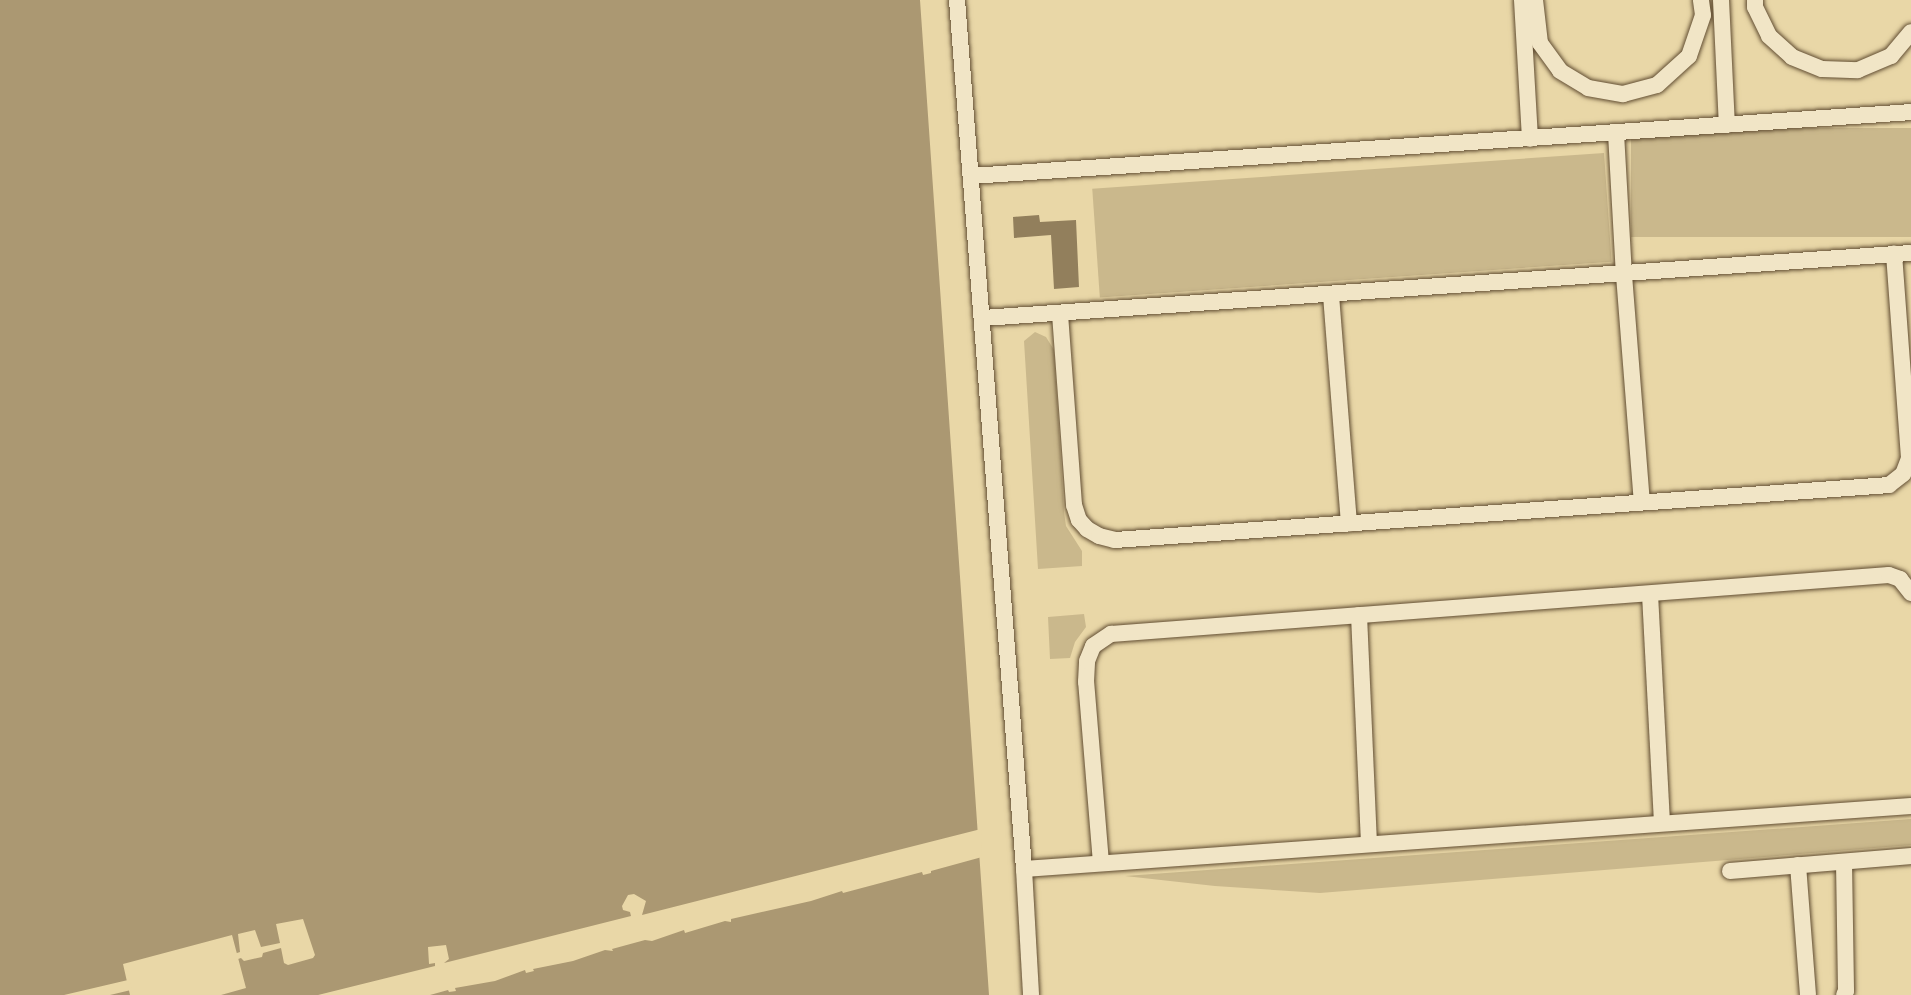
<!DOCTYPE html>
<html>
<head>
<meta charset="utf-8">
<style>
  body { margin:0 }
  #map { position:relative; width:1911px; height:995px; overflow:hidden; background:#e9d7a7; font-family:"Old Standard TT",serif }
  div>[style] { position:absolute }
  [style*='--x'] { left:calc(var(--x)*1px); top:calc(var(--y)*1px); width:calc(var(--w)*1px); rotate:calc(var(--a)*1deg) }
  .green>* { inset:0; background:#cab88c; transform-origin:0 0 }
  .water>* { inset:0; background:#ab9872 }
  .pier>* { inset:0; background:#e9d7a7 }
  .building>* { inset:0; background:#927f5c }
  .roads { filter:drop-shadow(0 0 2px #614d32) drop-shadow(0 0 2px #614d32) }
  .minor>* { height:16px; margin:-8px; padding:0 8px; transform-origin:8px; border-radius:8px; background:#f1e5c6 }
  span { translate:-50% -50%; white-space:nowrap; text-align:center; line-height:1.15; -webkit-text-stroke:4.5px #f1e5c6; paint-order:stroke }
</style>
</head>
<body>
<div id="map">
  <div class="green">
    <div style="left:1911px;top:128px;width:109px;height:280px;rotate:90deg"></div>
    <div style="left:1604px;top:153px;width:109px;height:513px;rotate:86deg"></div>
    <div style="clip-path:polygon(1035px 332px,1046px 337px,1054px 350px,1064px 512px,1066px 526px,1082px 551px,1082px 566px,1038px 569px,1024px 341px)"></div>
    <div style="clip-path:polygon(1084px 614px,1086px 627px,1075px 642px,1070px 658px,1050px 659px,1048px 617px)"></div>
    <div style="clip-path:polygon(1911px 819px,1911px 845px,1320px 893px,1215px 886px,1125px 876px)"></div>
  </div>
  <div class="water">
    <div style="clip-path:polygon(0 0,920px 0,989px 995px,221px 995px,246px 988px,232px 935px,123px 964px,130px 995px,0 995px)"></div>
  </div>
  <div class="pier">
    <div style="clip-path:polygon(981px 829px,982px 857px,931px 871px,931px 873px,923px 875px,922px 872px,843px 893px,842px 891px,811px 901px,731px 919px,731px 922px,725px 921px,685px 933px,684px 930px,652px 941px,645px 940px,612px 949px,613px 951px,605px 950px,573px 961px,533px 969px,534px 971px,526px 973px,525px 970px,495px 981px,455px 988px,456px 991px,449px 992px,448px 990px,430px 995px,318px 995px,435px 966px,435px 963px,429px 964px,428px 947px,446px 945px,449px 959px,444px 963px,631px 916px,630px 912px,623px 910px,622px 906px,628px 895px,634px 894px,646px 901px,642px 915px)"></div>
    <div style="clip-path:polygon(303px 919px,315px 955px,313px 958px,288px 965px,284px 963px,281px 948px,263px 953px,262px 957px,244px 961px,241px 958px,235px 960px,234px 954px,240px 952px,238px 934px,255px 930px,261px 947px,280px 943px,276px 924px)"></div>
    <div style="clip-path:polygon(126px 967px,133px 995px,131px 990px,110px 995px,64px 995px,128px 980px)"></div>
  </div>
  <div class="building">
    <div style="clip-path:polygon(1039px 215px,1040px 222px,1076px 220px,1079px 287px,1054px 289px,1051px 235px,1014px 238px,1013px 217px)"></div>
  </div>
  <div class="roads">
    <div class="minor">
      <div style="--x:957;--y:0;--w:872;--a:85.59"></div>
      <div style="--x:1024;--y:869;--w:126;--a:86.8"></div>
      <div style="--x:1522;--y:0;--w:139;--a:86.7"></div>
      <div style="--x:1535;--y:0;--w:43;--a:83.4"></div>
      <div style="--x:1540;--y:43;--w:34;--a:54"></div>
      <div style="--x:1560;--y:71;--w:33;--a:31"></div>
      <div style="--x:1588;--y:88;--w:36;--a:10"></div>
      <div style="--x:1623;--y:94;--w:35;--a:-15"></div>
      <div style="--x:1657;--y:85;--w:43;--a:-42.2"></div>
      <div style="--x:1689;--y:56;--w:43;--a:-71.1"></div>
      <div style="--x:1703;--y:15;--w:15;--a:-98"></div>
      <div style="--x:1721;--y:0;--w:125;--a:87.3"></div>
      <div style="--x:1755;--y:0;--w:7;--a:90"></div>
      <div style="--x:1755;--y:7;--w:32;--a:64"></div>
      <div style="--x:1769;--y:36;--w:31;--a:42"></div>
      <div style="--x:1792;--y:57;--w:32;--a:22"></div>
      <div style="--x:1822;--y:69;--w:36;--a:2"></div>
      <div style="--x:1858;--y:70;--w:36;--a:-23"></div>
      <div style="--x:1891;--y:56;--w:31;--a:-50"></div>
      <div style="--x:1616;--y:133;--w:142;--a:86.8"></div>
      <div style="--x:1624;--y:275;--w:228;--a:85.5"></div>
      <div style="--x:971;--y:176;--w:942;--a:-3.89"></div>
      <div style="--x:1331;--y:295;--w:229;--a:85.5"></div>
      <div style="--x:1060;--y:314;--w:192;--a:85.8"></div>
      <div style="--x:1074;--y:505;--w:16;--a:72"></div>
      <div style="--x:1079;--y:520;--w:12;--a:48"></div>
      <div style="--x:1087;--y:529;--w:14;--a:30"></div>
      <div style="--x:1099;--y:536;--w:16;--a:14"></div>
      <div style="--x:1115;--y:540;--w:776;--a:-4.06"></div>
      <div style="--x:1889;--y:485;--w:18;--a:-38"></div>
      <div style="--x:1903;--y:474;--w:17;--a:-69"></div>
      <div style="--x:1909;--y:458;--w:205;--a:-94.2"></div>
      <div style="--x:983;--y:318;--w:930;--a:-4.01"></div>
      <div style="--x:1650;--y:594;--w:228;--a:87"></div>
      <div style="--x:1359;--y:615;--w:228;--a:87.5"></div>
      <div style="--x:1844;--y:862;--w:129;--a:89.1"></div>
      <div style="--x:1846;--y:991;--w:4;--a:117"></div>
      <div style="--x:1101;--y:863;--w:182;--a:-94.7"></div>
      <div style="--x:1086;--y:682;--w:21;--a:-87"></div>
      <div style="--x:1087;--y:661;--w:16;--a:-68"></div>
      <div style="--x:1093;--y:646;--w:22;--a:-34"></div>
      <div style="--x:1111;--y:634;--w:780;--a:-4.34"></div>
      <div style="--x:1889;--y:575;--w:12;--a:20"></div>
      <div style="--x:1900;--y:579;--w:18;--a:52"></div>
      <div style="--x:1798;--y:865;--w:130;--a:85.6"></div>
      <div style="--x:1024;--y:869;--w:889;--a:-4.06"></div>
      <div style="--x:1730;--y:871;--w:182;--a:-4.7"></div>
    </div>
  </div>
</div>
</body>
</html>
